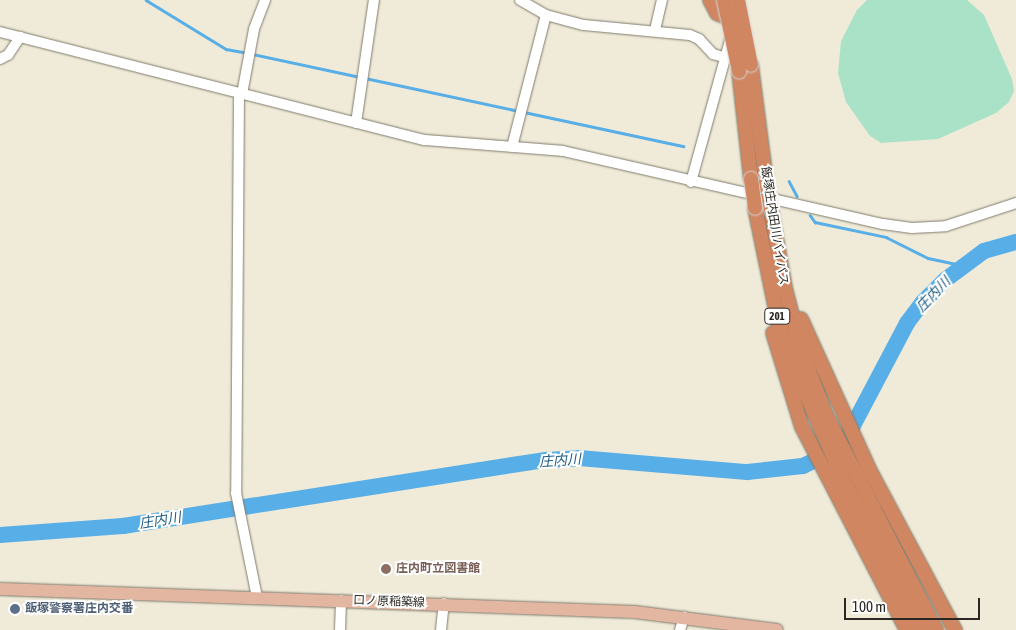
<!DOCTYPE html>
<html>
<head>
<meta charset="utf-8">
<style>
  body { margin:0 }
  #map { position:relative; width:1016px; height:630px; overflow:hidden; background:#f0ebd9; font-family:"Asap Condensed","Noto Sans JP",sans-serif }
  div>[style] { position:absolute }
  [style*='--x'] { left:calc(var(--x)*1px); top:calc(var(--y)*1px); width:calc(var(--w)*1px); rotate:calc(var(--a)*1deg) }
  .green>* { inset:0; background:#a9e2c6 }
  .stream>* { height:2.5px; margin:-1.25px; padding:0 1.25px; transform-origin:1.25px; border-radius:1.25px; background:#58aee6 }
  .river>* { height:16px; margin:-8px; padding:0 8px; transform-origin:8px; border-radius:8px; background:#58aee6 }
  .roads { filter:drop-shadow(0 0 1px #807b6c) drop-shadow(0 0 1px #807b6c) }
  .minor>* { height:10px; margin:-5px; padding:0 5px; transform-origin:5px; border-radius:5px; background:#fff }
  .major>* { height:12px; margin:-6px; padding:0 6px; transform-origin:6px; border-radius:6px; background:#e3b6a1 }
  .highway>* { height:14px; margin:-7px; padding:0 7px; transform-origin:7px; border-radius:7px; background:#d18662 }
  .bridges { filter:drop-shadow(0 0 1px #d4d4d3) drop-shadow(0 0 1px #d4d4d3) }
  .highway-bridge>* { height:14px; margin:-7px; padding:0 7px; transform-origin:7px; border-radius:7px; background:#d18662 }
  .dots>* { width:14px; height:14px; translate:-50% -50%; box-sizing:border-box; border:2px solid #fff; border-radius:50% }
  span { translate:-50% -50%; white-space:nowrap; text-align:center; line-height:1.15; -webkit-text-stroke:4px #fff; paint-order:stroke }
  .shield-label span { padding:1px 4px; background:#fff; border:1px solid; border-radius:4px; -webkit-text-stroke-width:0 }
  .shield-label { font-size:11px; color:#2a2821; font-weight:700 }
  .street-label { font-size:12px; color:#2a2821 }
  .education-label { font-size:12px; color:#785e54; font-weight:700 }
  .left { translate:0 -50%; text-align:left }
  .service-label { font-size:12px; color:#4e5e75; font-weight:700 }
  .water-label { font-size:14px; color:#1b5a80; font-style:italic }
  .scale { position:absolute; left:844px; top:598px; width:136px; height:22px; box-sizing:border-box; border:2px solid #2a2821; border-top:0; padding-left:6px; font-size:15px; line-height:18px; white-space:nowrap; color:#2a2821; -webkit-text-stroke:4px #fff; paint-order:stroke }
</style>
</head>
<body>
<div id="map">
  <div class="green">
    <div style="clip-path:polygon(867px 0,967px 0,984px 15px,1012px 79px,1014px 91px,1009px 102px,996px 113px,938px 139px,881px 143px,870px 136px,846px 102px,838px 73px,841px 41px,857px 10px)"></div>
  </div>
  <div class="stream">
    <div style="--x:146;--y:0;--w:94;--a:31.5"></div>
    <div style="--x:226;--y:49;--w:22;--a:10"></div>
    <div style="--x:253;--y:54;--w:109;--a:12.1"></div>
    <div style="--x:365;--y:78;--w:157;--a:12.1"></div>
    <div style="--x:524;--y:112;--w:163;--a:12.1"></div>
    <div style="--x:789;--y:181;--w:17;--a:62"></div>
    <div style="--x:810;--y:215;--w:9;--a:54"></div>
    <div style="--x:815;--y:222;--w:73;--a:11.9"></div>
    <div style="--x:886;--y:237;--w:47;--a:26.6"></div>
    <div style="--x:928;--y:258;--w:38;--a:12"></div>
  </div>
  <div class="river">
    <div style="--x:0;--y:535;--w:123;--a:-4.2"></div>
    <div style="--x:123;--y:526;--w:428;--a:-8.9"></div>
    <div style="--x:546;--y:460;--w:33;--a:-3"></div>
    <div style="--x:579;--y:458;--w:169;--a:4.8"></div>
    <div style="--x:747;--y:472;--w:56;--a:-6.1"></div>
    <div style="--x:803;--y:466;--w:30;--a:-26"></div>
    <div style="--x:830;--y:453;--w:25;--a:-45"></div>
    <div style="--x:848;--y:435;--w:127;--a:-62.2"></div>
    <div style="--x:907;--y:323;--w:26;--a:-53"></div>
    <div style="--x:923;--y:302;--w:31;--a:-45"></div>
    <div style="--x:945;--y:280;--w:49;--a:-36.6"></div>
    <div style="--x:984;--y:251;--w:33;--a:-16"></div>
  </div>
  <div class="roads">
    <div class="minor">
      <div style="--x:520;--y:0;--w:30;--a:30"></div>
      <div style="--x:546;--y:15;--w:39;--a:15"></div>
      <div style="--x:584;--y:25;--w:106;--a:5.4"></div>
      <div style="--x:690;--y:35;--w:10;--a:24"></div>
      <div style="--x:699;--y:39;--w:21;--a:47"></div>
      <div style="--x:713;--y:54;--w:14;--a:17"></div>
      <div style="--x:655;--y:30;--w:31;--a:-77"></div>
      <div style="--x:0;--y:32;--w:438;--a:14.3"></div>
      <div style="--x:424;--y:140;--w:139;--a:4.5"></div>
      <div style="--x:563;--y:151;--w:328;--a:12.9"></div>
      <div style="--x:883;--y:224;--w:29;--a:8"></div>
      <div style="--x:912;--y:228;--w:34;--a:-3"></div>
      <div style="--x:946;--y:226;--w:74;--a:-18.2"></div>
      <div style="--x:0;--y:59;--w:9;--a:-27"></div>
      <div style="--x:8;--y:55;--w:22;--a:-56"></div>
      <div style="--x:239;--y:93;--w:400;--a:90.4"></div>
      <div style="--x:236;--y:493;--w:106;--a:78.6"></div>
      <div style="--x:242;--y:94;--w:66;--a:-79.5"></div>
      <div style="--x:254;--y:29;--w:31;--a:-69"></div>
      <div style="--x:356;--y:123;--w:124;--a:-81.7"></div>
      <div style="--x:512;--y:147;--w:136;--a:-75.6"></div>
      <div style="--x:691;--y:182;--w:150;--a:-74.6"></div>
      <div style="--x:340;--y:630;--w:30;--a:-88"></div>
      <div style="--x:441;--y:630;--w:27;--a:-84"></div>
      <div style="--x:680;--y:630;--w:14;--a:-73"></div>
    </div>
    <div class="major">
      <div style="--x:0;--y:589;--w:635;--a:2.07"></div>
      <div style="--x:635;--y:612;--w:143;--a:7.2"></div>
    </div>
    <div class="highway">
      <div style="--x:710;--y:0;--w:15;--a:62"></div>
      <div style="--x:717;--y:13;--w:20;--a:24"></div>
      <div style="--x:751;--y:65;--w:117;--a:82.6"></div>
      <div style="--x:739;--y:71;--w:109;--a:83.7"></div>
      <div style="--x:755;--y:208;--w:114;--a:78.4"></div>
      <div style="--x:778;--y:320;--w:47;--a:71.6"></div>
      <div style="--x:793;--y:365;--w:127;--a:66.3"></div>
      <div style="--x:844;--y:481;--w:168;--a:62.4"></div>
      <div style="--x:771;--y:210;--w:79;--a:79.8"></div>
      <div style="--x:785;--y:288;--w:64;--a:75.5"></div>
      <div style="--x:801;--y:350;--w:70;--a:69"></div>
      <div style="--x:826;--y:415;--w:242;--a:62.9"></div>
      <div style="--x:801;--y:319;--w:165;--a:65.6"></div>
      <div style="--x:869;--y:469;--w:183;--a:61.9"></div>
      <div style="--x:773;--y:333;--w:98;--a:72.9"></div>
      <div style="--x:802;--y:427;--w:229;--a:62.7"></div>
    </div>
  </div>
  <div class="bridges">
    <div class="highway-bridge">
      <div style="--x:724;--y:0;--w:73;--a:78.1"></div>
      <div style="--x:738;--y:0;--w:66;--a:78.7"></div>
      <div style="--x:751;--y:179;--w:29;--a:82"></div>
      <div style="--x:766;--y:181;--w:29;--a:80"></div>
    </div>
  </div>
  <div class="dots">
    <div style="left:386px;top:569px;background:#8d6e63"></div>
    <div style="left:15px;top:609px;background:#5c6f8a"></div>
  </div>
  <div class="shield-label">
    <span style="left:777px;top:316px">201</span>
  </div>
  <div class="street-label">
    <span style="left:774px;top:226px;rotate:81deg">飯塚庄内田川バイパス</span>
    <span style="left:389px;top:602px;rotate:2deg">口ノ原稲築線</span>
  </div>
  <div class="education-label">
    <span class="left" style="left:396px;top:569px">庄内町立図書館</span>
  </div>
  <div class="service-label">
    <span class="left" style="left:25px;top:609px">飯塚警察署庄内交番</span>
  </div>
  <div class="water-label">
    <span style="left:933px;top:294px;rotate:-46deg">庄内川</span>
    <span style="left:560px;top:460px;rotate:-4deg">庄内川</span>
    <span style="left:160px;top:520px;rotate:-9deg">庄内川</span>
  </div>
  <div class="scale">100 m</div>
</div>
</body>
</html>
